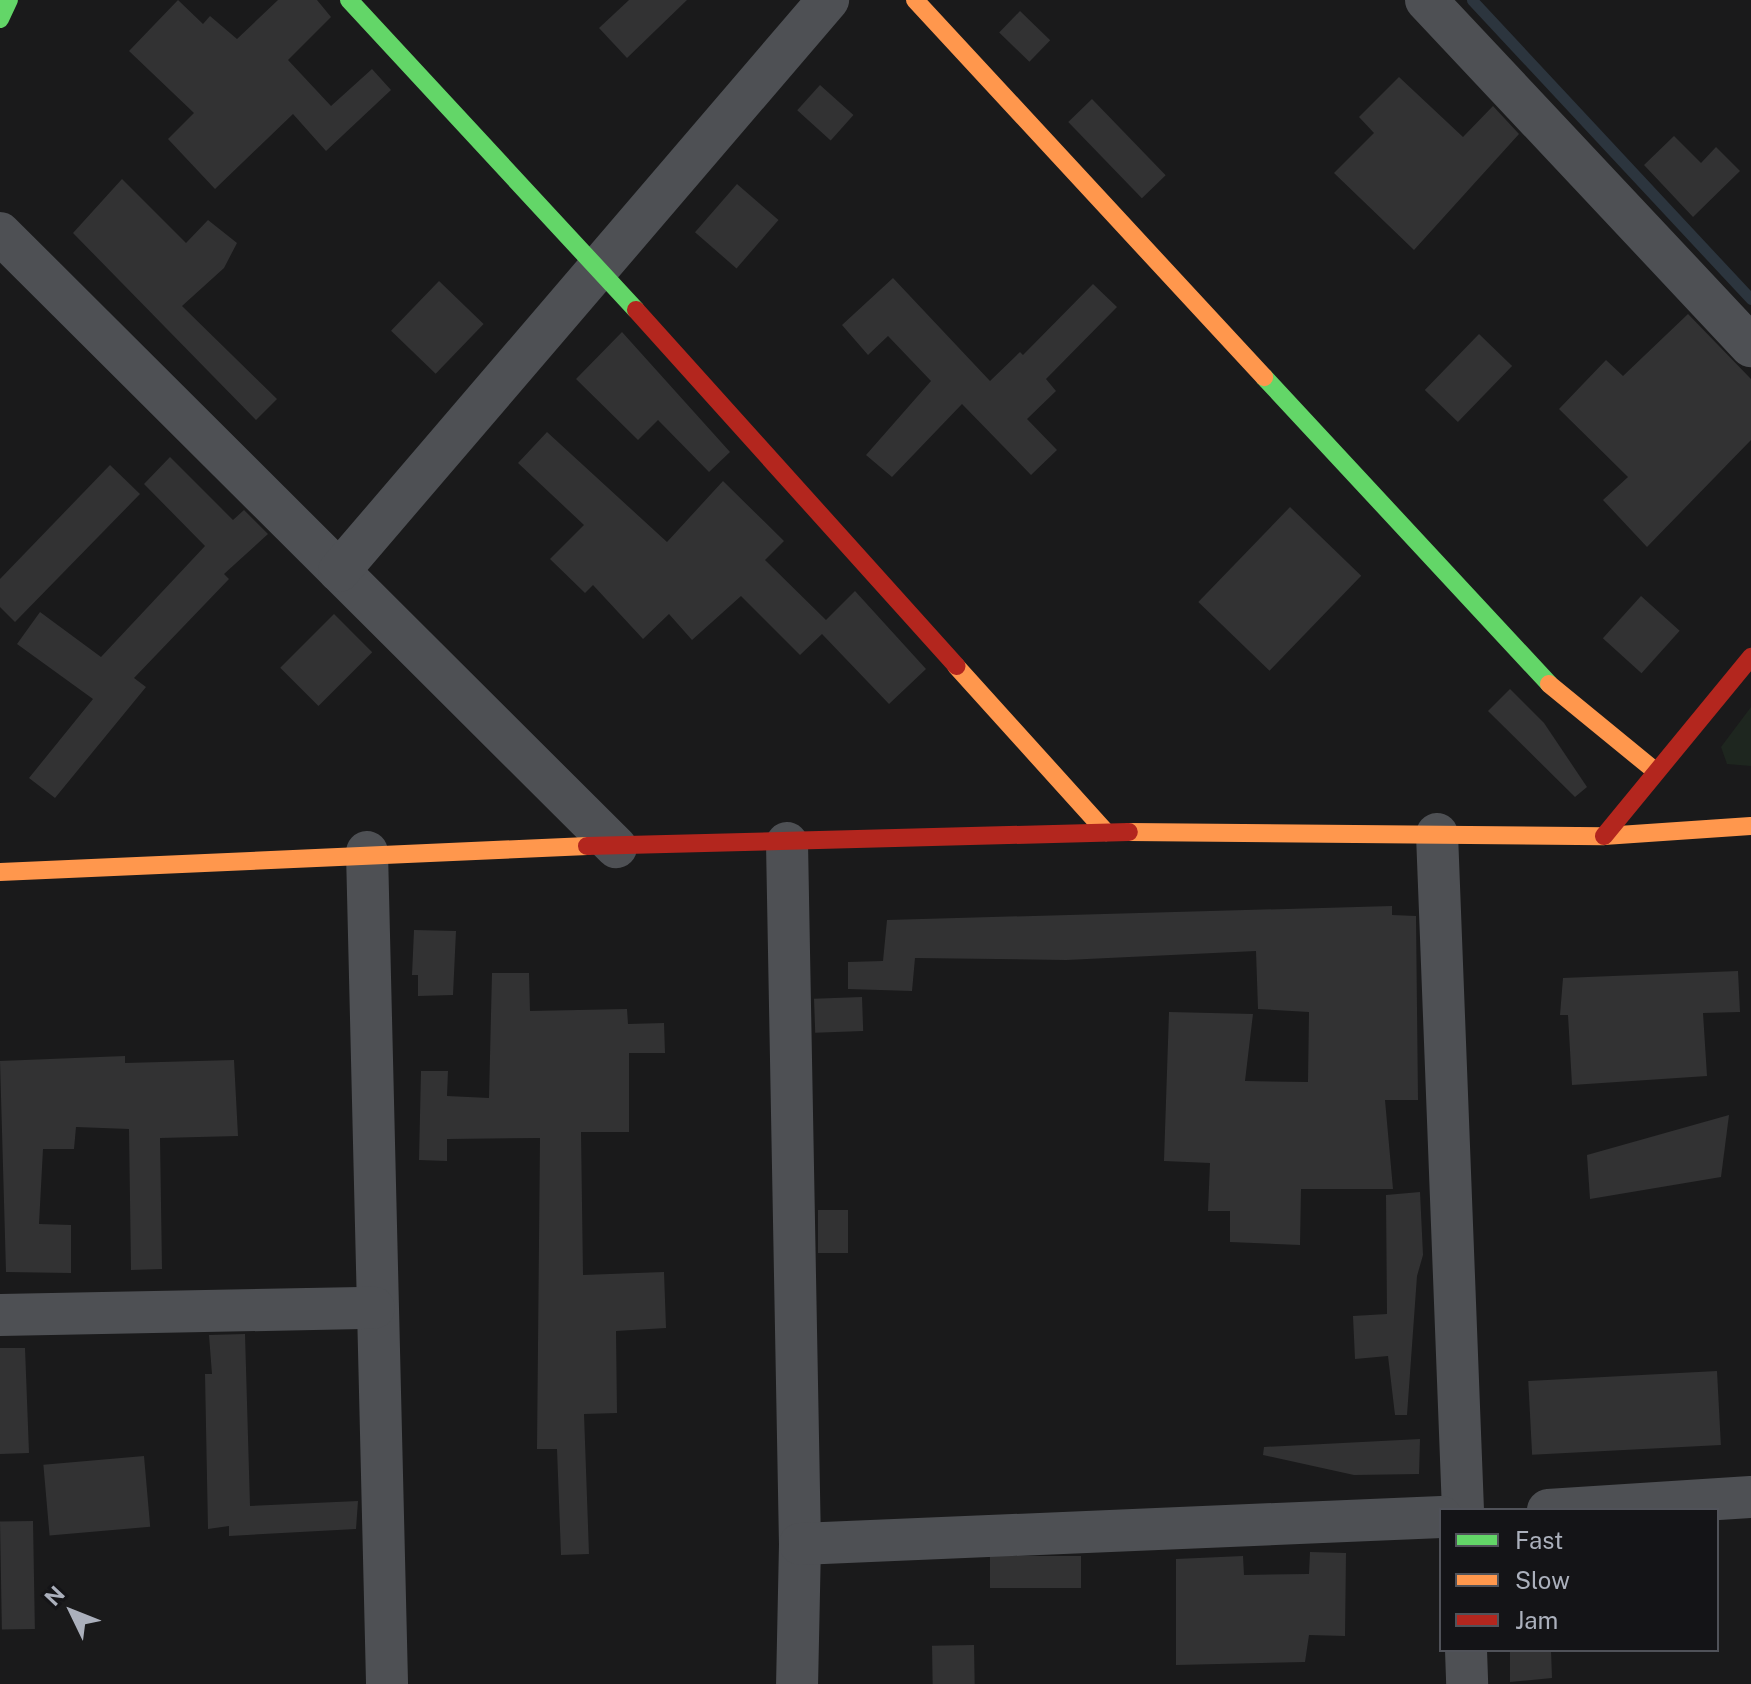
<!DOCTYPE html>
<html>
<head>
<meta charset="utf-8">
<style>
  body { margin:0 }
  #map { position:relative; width:1751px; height:1684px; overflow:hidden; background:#1a1a1b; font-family:"Public Sans",sans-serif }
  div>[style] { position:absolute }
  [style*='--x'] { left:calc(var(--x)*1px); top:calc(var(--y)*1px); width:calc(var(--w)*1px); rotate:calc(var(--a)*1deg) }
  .green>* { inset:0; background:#1e261f }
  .stream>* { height:11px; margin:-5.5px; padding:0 5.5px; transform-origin:5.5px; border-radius:5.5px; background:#2c353e }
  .building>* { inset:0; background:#323233; transform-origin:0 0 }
  .street>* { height:42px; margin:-21px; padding:0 21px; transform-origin:21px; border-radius:21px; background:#4e5054 }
  .fast>* { height:18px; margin:-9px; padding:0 9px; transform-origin:9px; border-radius:9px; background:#63d668 }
  .slow>* { height:18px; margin:-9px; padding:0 9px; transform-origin:9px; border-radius:9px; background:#ff974d }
  .jam>* { height:18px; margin:-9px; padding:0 9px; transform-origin:9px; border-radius:9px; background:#b3261e }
  span { translate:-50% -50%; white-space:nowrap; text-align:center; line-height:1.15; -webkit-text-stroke:8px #141417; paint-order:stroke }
  .legend { position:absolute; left:1439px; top:1508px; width:280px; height:144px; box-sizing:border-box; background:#141417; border:2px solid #505259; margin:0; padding:10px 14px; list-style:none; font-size:24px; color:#abb0bc }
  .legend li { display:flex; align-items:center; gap:16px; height:40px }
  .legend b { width:40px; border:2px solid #505259 }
  .north { position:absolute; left:32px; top:1572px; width:80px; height:80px; -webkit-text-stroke:6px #141417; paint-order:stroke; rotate:313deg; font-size:22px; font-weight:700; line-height:32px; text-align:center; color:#abb0bc }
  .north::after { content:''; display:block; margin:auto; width:28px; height:36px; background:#abb0bc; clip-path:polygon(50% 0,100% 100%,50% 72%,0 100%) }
</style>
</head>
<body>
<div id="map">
  <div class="green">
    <div style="clip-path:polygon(1751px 707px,1751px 766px,1727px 764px,1721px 747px)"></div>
  </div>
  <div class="stream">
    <div style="--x:1472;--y:0;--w:409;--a:47"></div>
  </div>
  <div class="building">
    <div style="clip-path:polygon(178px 0,203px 24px,210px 16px,237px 39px,278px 0,317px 0,331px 17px,288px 60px,331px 106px,372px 69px,391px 90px,326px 151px,293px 114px,215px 189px,168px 139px,194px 113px,129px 51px)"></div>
    <div style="clip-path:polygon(629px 0,687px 0,627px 58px,599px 28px)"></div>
    <div style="left:1020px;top:11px;width:42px;height:30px;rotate:44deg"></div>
    <div style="clip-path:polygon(1399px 77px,1463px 137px,1493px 106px,1519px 134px,1414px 250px,1334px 173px,1374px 133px,1359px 117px)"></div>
    <div style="left:820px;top:85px;width:45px;height:34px;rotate:42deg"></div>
    <div style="left:1092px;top:99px;width:106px;height:33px;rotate:46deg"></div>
    <div style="clip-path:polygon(1674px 136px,1701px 163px,1716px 147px,1740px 171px,1693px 217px,1644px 165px)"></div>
    <div style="clip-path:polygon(122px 179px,186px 243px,208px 220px,237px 243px,224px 268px,182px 306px,277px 399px,256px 420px,73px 233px)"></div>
    <div style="left:737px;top:184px;width:55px;height:64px;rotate:41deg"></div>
    <div style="clip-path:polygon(893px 278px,990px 381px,1020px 352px,1023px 355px,1093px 284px,1117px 307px,1046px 379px,1056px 391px,1027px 419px,1057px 450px,1031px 475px,962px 404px,892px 477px,866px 455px,931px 381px,888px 336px,868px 355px,842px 325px)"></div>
    <div style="left:439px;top:281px;width:62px;height:69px;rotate:44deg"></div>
    <div style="clip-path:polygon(1688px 314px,1751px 379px,1751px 440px,1647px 547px,1603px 500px,1628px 477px,1559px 409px,1606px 360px,1623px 376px)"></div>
    <div style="clip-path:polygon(622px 332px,730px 452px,709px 472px,658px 420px,638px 440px,576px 379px)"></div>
    <div style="left:1479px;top:334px;width:46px;height:78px;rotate:44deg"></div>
    <div style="clip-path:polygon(547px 432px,667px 542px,723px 481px,784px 541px,765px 560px,826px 620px,855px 591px,926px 669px,889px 704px,822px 634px,800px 655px,741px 596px,692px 640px,669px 614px,643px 639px,593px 585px,585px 593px,550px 559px,584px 525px,518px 463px)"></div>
    <div style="clip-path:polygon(170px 457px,233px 520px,244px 510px,268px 534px,224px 574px,229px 579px,134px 678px,146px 687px,55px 798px,29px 778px,93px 699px,17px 644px,40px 612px,101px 657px,205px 546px,144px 484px)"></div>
    <div style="clip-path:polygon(110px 465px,140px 494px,15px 622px,0 607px,0 579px)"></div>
    <div style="left:1290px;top:507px;width:99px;height:132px;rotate:44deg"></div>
    <div style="left:1641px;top:596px;width:52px;height:57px;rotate:42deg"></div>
    <div style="left:334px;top:614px;width:54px;height:76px;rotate:45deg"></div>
    <div style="clip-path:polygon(1510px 689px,1544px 723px,1587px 787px,1575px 797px,1488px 711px)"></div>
    <div style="clip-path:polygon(1392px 906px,1392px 915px,1416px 916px,1418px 1100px,1385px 1100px,1393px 1189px,1301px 1189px,1300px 1245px,1230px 1242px,1230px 1211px,1208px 1211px,1210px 1163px,1164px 1161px,1169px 1012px,1253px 1014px,1245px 1081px,1308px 1082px,1309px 1012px,1258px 1009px,1256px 951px,1066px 960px,915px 958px,912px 991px,848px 989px,848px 962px,883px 961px,887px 920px)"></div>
    <div style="clip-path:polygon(414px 930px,456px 931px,453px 995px,418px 996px,418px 975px,412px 975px)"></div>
    <div style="clip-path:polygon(1738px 971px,1740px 1012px,1703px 1013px,1707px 1076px,1572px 1085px,1568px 1015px,1560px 1015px,1563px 978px)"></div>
    <div style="clip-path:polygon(492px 973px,529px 973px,530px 1011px,627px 1009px,628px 1024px,664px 1023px,665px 1053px,629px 1053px,629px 1132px,581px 1132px,583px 1275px,664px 1272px,666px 1328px,616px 1331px,617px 1413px,584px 1414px,589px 1554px,561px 1555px,557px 1449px,537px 1449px,540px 1138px,447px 1139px,447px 1161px,419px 1160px,421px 1071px,448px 1071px,447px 1096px,489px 1098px)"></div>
    <div style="left:862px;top:997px;width:34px;height:48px;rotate:88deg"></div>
    <div style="clip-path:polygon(125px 1056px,125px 1063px,234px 1060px,238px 1136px,160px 1138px,162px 1269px,131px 1270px,129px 1129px,76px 1127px,74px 1149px,43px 1149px,39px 1224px,71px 1225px,71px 1273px,6px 1272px,0 1061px)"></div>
    <div style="clip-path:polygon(1729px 1115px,1721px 1177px,1590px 1199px,1587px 1155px)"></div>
    <div style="clip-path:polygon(1420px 1192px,1423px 1255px,1417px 1276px,1407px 1415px,1395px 1415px,1388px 1356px,1355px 1359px,1353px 1316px,1387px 1314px,1386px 1195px)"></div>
    <div style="left:848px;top:1210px;width:43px;height:30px;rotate:90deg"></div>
    <div style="clip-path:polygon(245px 1334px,250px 1506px,358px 1501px,356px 1529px,229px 1536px,229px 1526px,208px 1529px,205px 1374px,212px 1374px,209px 1335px)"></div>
    <div style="clip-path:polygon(0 1348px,25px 1348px,29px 1453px,0 1454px)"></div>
    <div style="left:1717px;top:1371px;width:74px;height:189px;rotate:87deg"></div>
    <div style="clip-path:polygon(1420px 1439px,1419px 1474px,1354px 1475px,1263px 1455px,1264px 1447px)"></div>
    <div style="left:144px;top:1456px;width:71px;height:101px;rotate:85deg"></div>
    <div style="left:33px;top:1521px;width:108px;height:33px;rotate:89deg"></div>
    <div style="clip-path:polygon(1310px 1552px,1346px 1553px,1345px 1636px,1309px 1635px,1305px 1662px,1176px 1665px,1176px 1559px,1243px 1556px,1244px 1575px,1309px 1574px)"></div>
    <div style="left:1081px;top:1556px;width:32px;height:91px;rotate:90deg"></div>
    <div style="left:974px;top:1645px;width:39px;height:42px;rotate:89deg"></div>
    <div style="clip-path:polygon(1510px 1650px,1551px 1650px,1552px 1678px,1510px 1682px)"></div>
  </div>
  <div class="street">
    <div style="--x:1426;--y:0;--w:475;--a:46.8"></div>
    <div style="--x:0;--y:233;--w:870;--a:44.91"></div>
    <div style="--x:339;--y:571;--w:752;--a:-49.42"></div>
    <div style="--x:1437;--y:834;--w:676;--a:87.8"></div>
    <div style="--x:787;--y:843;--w:701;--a:88.94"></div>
    <div style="--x:800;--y:1544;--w:140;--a:91.2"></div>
    <div style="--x:367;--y:852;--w:832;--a:88.62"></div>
    <div style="--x:0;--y:1315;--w:374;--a:-1.1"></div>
    <div style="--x:1548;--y:1510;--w:203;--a:-3.7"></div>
    <div style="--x:800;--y:1544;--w:642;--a:-2.41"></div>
    <div style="--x:1466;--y:1650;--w:34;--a:88"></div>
  </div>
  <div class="fast">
    <div style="--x:349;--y:0;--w:422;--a:47.2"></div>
    <div style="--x:0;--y:19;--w:21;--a:-65"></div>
    <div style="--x:1264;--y:377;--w:419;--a:47.1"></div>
  </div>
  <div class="slow">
    <div style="--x:915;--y:0;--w:514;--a:47.21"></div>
    <div style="--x:956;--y:666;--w:224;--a:47.9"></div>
    <div style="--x:1549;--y:684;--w:136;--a:39.3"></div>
    <div style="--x:1129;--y:832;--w:475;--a:0.5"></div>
    <div style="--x:1604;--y:836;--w:147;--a:-3.9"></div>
    <div style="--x:0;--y:872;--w:588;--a:-2.54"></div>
  </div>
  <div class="jam">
    <div style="--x:636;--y:310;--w:479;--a:48"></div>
    <div style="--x:1604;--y:836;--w:232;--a:-50.6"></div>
    <div style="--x:587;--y:846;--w:542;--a:-1.48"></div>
  </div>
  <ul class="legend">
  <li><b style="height:10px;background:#63d668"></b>Fast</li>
  <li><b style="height:10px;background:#ff974d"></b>Slow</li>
  <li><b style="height:10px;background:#b3261e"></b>Jam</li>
  </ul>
  <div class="north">N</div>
</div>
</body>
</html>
